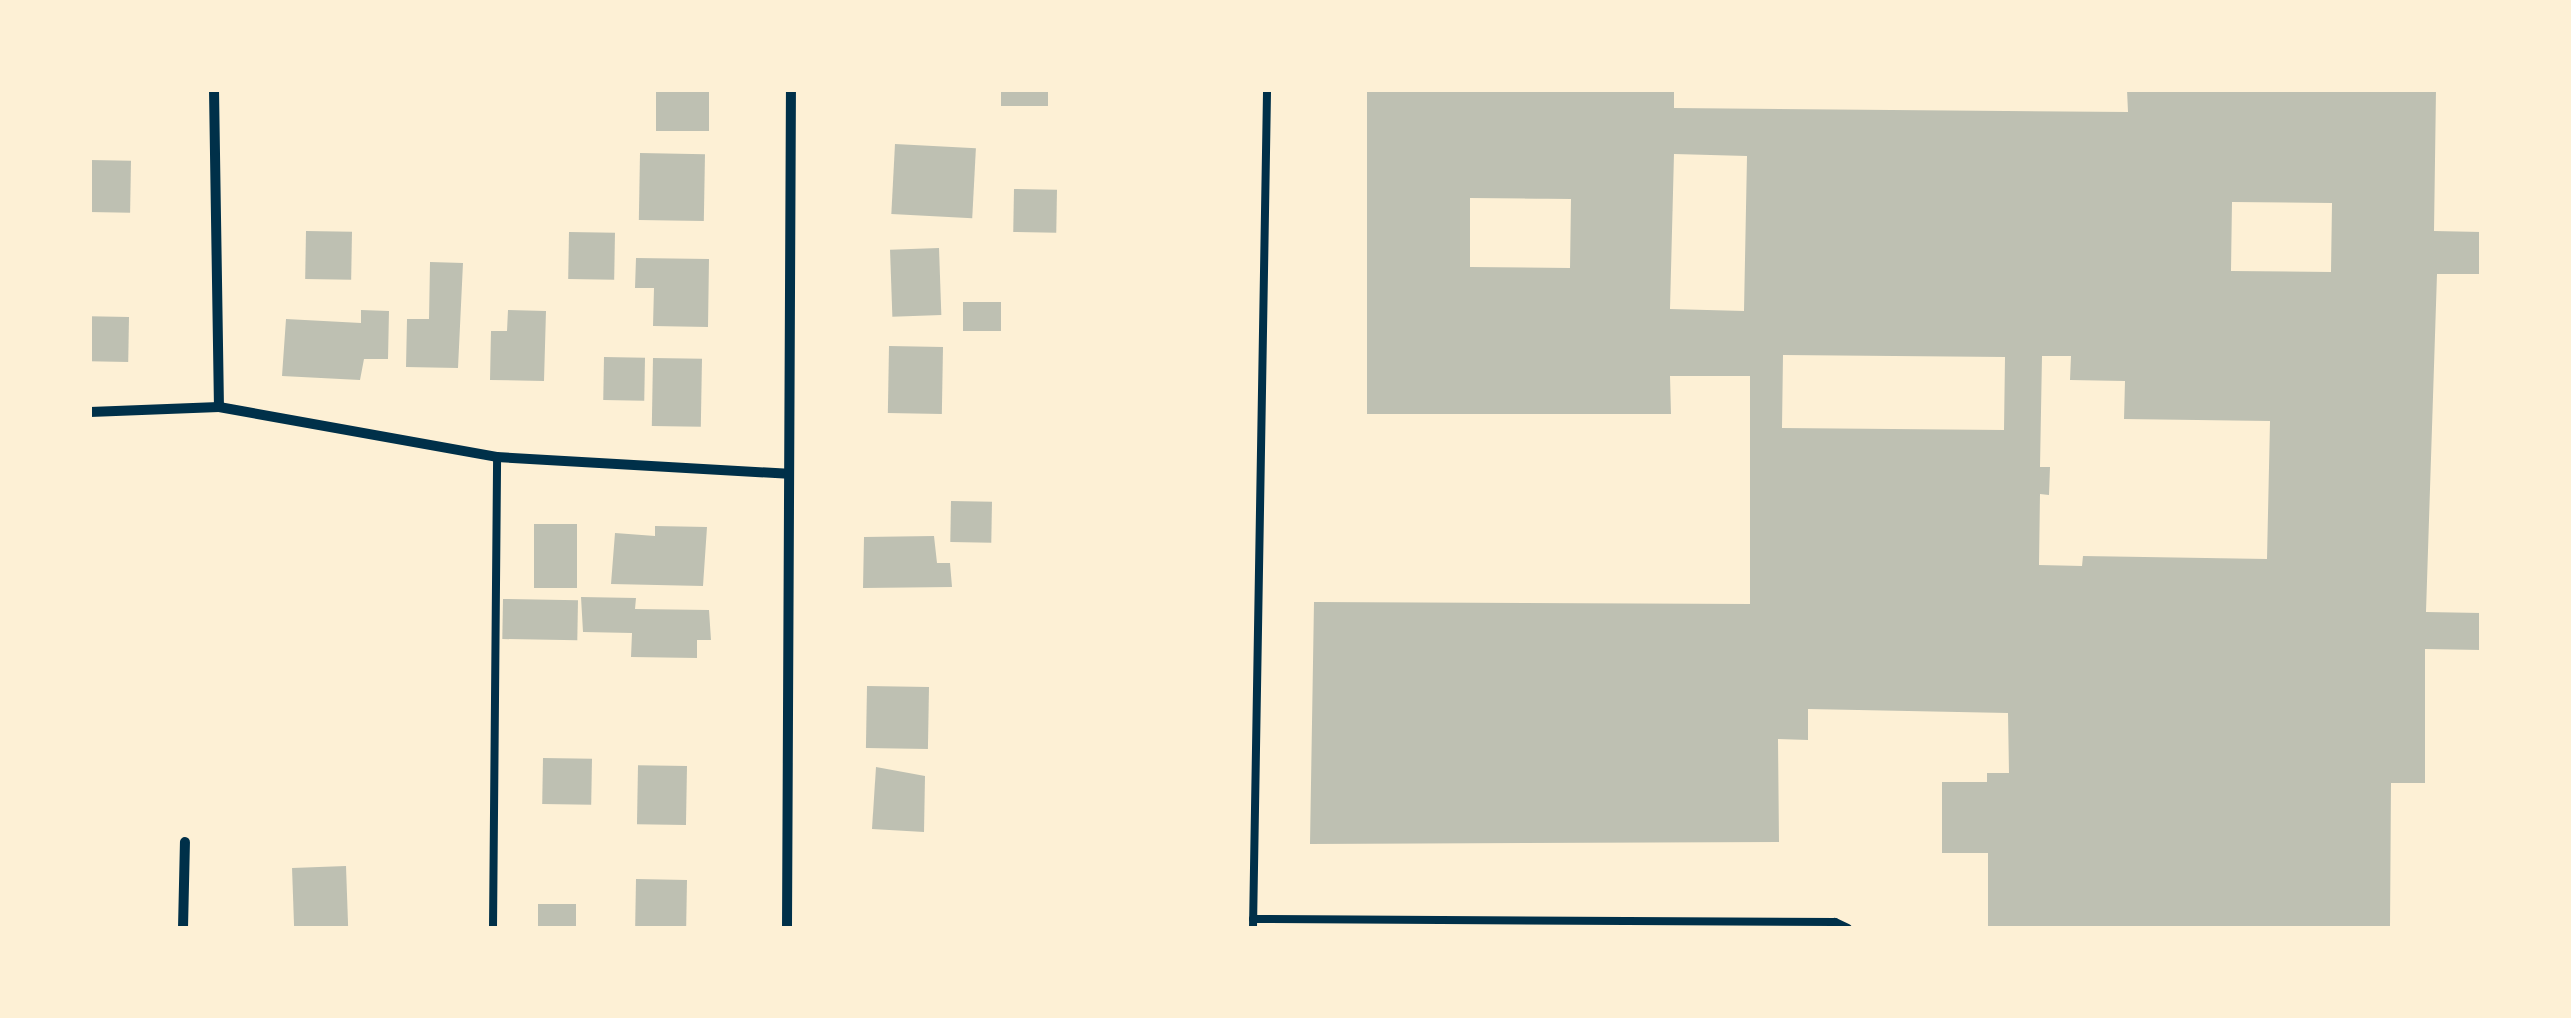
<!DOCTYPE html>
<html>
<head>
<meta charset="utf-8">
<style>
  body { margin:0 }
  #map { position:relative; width:2571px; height:1018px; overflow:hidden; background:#fdf0d5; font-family:"IBM Plex Serif",serif }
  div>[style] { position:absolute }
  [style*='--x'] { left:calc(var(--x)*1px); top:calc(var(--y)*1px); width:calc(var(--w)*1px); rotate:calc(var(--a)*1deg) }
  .building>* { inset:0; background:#bec0b2; transform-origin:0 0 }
  .service>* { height:8px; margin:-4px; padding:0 4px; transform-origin:4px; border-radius:4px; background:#003049 }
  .minor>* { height:10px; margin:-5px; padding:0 5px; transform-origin:5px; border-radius:5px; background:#003049 }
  span { translate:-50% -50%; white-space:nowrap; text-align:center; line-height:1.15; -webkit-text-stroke:10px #fdf0d5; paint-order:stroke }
  .frame { position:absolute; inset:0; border:92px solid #fdf0d5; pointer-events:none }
</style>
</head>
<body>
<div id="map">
  <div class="building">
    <div style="left:656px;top:90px;width:53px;height:41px"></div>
    <div style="left:1001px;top:90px;width:47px;height:16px"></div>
    <div style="clip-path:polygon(evenodd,1367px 90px,1674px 90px,1674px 108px,2128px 112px,2127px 90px,2436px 90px,2434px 231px,2481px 232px,2481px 274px,2437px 274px,2426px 612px,2481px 613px,2481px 650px,2425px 649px,2425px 783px,2391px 783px,2390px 928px,1988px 928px,1988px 853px,1942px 853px,1942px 782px,1987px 782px,1987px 773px,2009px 773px,2008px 713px,1808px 709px,1808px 740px,1778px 739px,1779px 842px,1310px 844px,1314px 602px,1750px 604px,1750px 376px,1670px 376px,1671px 414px,1367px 414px,1367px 90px,1674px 154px,1747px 156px,1744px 311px,1670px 309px,1674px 154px,1367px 90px,1470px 198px,1571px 199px,1570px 268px,1470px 267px,1470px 198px,1367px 90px,2232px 202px,2332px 203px,2331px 272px,2231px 271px,2232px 202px,1367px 90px,1783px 355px,2005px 357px,2004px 430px,1782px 428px,1783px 355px,1367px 90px,2042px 356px,2071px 356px,2070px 380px,2125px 381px,2124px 419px,2270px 421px,2267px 559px,2083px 556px,2082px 566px,2039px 565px,2040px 494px,2049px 495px,2050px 467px,2040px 467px,2042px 356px)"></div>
    <div style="left:895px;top:144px;width:81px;height:70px;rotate:3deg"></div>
    <div style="left:640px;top:153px;width:65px;height:67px;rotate:1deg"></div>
    <div style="left:90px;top:160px;width:41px;height:52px;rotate:1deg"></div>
    <div style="left:1014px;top:189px;width:43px;height:43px;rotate:1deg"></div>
    <div style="left:306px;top:231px;width:46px;height:48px;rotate:1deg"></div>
    <div style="left:569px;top:232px;width:46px;height:47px;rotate:1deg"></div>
    <div style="left:939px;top:248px;width:67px;height:49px;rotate:88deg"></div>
    <div style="clip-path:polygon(636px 258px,709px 259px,708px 327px,653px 326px,654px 288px,635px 288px)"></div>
    <div style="clip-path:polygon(430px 262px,463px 263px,458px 368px,406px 367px,407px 319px,429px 319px)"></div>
    <div style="left:963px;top:302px;width:38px;height:29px"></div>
    <div style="clip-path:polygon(361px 310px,389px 311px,388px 359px,364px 359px,360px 380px,282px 376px,286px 319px,361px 323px)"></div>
    <div style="clip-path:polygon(508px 310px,546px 311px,544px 381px,490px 380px,491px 331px,507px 331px)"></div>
    <div style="left:129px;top:317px;width:45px;height:39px;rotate:91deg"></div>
    <div style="left:943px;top:347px;width:67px;height:54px;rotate:91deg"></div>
    <div style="left:604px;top:357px;width:41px;height:43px;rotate:1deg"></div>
    <div style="left:653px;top:358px;width:49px;height:68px;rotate:1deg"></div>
    <div style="left:951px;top:501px;width:41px;height:41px;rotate:1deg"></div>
    <div style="left:534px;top:524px;width:43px;height:64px"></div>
    <div style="clip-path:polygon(655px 526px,707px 527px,703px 586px,611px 584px,615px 533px,655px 536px)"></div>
    <div style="clip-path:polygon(934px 536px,937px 563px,950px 563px,952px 587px,863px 588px,864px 537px)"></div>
    <div style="clip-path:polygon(581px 597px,636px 598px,635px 609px,709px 610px,711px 640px,697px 640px,697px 658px,631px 657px,632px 633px,583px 632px)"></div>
    <div style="left:503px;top:599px;width:75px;height:40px;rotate:1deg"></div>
    <div style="left:929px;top:687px;width:62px;height:62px;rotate:91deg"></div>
    <div style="left:543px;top:758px;width:49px;height:46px;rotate:1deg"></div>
    <div style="left:687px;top:766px;width:59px;height:49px;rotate:91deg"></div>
    <div style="clip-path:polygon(876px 767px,925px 776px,924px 832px,872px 829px)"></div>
    <div style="left:346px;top:866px;width:61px;height:54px;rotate:88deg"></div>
    <div style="left:636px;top:879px;width:51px;height:49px;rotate:1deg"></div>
    <div style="left:538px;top:904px;width:38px;height:24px"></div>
  </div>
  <div class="service">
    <div style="--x:1253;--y:919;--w:582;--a:0.3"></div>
    <div style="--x:1835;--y:922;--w:14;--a:25"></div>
    <div style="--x:493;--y:928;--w:471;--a:-89.5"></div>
    <div style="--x:1253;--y:928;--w:838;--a:-89.04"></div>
  </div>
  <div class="minor">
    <div style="--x:214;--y:90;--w:317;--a:89.1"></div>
    <div style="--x:90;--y:412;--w:129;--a:-2.2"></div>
    <div style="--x:219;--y:407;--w:282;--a:10.2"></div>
    <div style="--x:497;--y:457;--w:292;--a:3.3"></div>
    <div style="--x:183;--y:928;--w:86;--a:-88.7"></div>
    <div style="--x:787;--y:928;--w:838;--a:-89.73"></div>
  </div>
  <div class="frame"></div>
</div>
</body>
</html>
